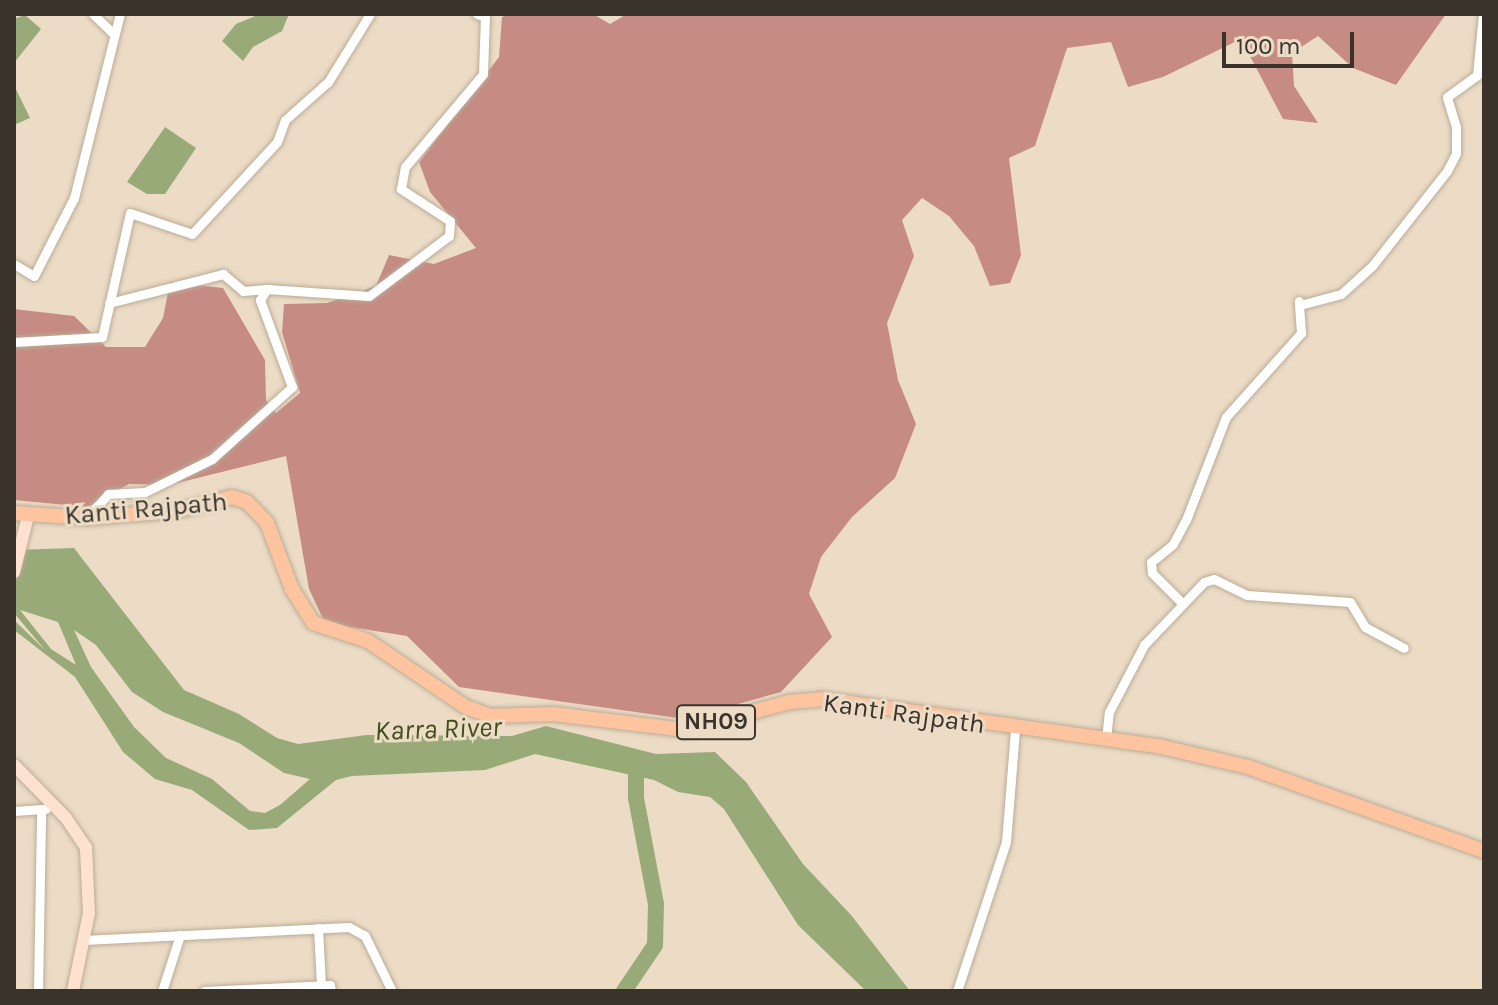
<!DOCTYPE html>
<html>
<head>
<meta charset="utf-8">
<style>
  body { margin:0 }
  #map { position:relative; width:1498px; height:1005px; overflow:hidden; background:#ecdcc6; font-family:Karla,sans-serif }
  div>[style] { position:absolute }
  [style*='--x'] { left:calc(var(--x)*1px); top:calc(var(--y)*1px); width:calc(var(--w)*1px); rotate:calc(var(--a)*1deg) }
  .forest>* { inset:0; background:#c68b83 }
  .water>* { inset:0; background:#98aa77 }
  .river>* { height:16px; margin:-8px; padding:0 8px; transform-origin:8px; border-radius:8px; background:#98aa77 }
  .roads { filter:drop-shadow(0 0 2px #bbac97) drop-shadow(0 0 2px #bbac97) }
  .street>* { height:9px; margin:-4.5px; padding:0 4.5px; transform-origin:4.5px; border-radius:4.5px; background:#fff }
  .secondary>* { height:12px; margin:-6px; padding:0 6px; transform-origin:6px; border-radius:6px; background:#fee1cf }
  .primary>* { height:14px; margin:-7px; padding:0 7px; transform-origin:7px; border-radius:7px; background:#fdc49f }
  span { translate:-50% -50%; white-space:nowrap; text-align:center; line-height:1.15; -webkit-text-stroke:6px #ecdcc6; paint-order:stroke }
  .shield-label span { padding:2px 6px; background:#ecdcc6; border:2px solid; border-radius:6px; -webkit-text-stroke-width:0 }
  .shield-label { font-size:24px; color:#39332b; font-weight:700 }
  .street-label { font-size:26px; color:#39332b }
  .water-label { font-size:28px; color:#405018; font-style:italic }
  .frame { position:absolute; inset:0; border:16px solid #39332b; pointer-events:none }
  .scale { position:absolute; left:1222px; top:32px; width:132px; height:36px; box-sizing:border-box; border:4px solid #39332b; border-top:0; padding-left:10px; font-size:24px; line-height:28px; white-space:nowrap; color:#39332b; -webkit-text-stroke:6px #ecdcc6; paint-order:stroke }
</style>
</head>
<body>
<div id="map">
  <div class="forest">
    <div style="clip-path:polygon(512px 14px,593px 14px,610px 24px,627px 14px,1446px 14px,1396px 85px,1353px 68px,1318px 36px,1292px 53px,1294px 86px,1318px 123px,1283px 119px,1241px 39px,1163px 77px,1128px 87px,1111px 42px,1067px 48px,1035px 146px,1009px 158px,1021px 255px,1010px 283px,990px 286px,974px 246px,949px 216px,922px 198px,902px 220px,914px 256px,887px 323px,898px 380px,916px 424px,895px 478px,852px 517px,821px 557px,809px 594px,832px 637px,781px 692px,685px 719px,459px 687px,407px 636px,325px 623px,309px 589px,286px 456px,169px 485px,129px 484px,87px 507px,14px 500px,14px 309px,74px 316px,106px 347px,145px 347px,163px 318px,170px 282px,223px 288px,265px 360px,266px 400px,276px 413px,300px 393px,282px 332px,284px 304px,327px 303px,376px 286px,389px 255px,434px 264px,476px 248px,430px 192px,419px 162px,499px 57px,502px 17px)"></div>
  </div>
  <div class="water">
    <div style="clip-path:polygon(260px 14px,289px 14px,282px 31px,253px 47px,243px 61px,222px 41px,236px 24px)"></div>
    <div style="clip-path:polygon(25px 15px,41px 29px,14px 63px,14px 19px)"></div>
    <div style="clip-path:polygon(14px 85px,30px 118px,14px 125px)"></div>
    <div style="clip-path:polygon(165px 127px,196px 148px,165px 194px,147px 194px,127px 182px)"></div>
    <div style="clip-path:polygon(evenodd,74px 548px,184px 690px,239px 714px,277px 738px,298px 744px,367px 735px,512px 736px,546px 726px,656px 754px,715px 752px,746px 782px,803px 864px,851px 915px,910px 991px,866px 991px,798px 925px,724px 809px,710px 797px,678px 792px,654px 780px,535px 754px,485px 770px,352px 776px,336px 780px,277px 828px,249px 830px,192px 790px,155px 779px,123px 752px,75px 677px,14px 630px,14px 620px,45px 650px,14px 613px,14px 550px,74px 548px,20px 610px,58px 622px,76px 665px,51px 649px,20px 610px,74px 548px,74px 630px,96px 645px,132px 692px,163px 712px,239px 743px,284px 773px,310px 779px,280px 805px,265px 813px,250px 811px,212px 779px,166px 758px,134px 727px,91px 667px,74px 630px)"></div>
  </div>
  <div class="river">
    <div style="--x:624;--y:991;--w:55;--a:-56"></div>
    <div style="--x:655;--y:945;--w:41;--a:-88.6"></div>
    <div style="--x:656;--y:904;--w:108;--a:-100.7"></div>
    <div style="--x:636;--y:798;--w:35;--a:-90"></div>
  </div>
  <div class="roads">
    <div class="street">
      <div style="--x:93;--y:14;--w:29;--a:44"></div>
      <div style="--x:14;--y:264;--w:23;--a:31"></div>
      <div style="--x:34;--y:276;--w:88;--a:-62.9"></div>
      <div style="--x:74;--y:198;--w:190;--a:-76"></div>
      <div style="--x:109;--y:303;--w:118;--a:-14.3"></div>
      <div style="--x:223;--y:274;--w:26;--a:40"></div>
      <div style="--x:243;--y:291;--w:24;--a:-5"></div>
      <div style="--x:1300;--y:305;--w:42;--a:-15"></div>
      <div style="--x:1341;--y:294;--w:42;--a:-42.1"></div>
      <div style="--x:1372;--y:266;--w:121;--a:-51.7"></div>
      <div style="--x:1447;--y:171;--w:20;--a:-63"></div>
      <div style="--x:1456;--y:153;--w:26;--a:-90"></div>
      <div style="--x:1456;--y:127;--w:31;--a:-107"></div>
      <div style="--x:1447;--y:97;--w:37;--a:-36"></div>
      <div style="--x:1477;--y:75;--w:61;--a:-84.4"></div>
      <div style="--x:14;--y:342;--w:88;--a:-3.3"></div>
      <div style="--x:102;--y:337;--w:127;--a:-77.3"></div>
      <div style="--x:130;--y:213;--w:65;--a:18.7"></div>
      <div style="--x:192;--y:234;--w:125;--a:-47.3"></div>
      <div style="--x:277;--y:142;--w:23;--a:-70"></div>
      <div style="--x:285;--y:120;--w:57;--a:-41.5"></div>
      <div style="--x:328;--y:82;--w:80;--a:-58.3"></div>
      <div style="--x:86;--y:518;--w:33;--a:-47"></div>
      <div style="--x:108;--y:494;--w:37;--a:-3"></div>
      <div style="--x:145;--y:492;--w:75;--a:-26.2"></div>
      <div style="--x:212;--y:459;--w:108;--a:-42"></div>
      <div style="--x:292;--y:387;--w:93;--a:-110.2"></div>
      <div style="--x:260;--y:300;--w:13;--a:-58"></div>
      <div style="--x:267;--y:289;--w:102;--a:3.9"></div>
      <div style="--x:369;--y:296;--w:100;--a:-36.9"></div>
      <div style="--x:449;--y:236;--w:15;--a:-86"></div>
      <div style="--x:450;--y:221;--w:59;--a:-146.9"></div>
      <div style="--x:401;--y:189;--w:22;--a:-80"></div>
      <div style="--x:405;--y:167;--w:121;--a:-50"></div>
      <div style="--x:483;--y:74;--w:57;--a:-88"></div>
      <div style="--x:485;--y:17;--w:9;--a:-159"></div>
      <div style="--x:1182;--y:603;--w:42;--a:-135"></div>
      <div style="--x:1152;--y:573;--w:11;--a:-95"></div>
      <div style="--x:1151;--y:562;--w:28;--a:-39"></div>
      <div style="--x:1173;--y:544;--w:27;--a:-62"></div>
      <div style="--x:1186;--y:520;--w:110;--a:-68.8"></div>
      <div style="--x:1226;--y:417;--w:113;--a:-48.2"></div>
      <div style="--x:1301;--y:333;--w:32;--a:-94"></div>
      <div style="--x:1106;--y:739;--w:27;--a:-84"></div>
      <div style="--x:1109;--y:712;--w:76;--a:-62.4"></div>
      <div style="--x:1144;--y:645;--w:87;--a:-46.4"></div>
      <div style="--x:1204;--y:582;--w:10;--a:-17"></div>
      <div style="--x:1214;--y:579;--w:37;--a:26"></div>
      <div style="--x:1247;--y:595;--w:103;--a:3.9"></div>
      <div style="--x:1350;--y:602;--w:29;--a:59"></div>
      <div style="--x:1365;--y:627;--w:44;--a:28.3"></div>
      <div style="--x:14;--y:811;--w:32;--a:-4"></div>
      <div style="--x:318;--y:928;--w:58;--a:87"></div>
      <div style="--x:83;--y:940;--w:266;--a:-2.8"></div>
      <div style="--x:349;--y:927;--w:18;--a:29"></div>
      <div style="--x:365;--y:936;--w:61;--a:63.9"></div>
      <div style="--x:38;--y:991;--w:179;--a:-89"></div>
      <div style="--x:162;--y:991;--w:59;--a:-72.2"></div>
      <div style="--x:204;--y:991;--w:126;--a:-2.7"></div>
      <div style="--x:330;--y:985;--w:6;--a:81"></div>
      <div style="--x:957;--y:991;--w:157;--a:-71.8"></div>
      <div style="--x:1006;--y:842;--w:112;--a:-85.4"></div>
    </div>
    <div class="secondary">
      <div style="--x:14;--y:572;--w:58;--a:-76"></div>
      <div style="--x:14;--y:765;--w:74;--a:45.5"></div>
      <div style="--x:66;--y:818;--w:36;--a:56"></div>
      <div style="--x:86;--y:848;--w:65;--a:87.4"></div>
      <div style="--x:89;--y:913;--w:80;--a:101.6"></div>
    </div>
    <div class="primary">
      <div style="--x:14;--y:513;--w:72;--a:4"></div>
      <div style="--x:86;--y:518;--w:90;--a:-4.4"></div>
      <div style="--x:176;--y:511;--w:58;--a:-14"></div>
      <div style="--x:232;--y:497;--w:16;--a:18"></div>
      <div style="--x:247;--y:502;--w:29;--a:46"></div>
      <div style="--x:267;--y:523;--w:71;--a:69.3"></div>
      <div style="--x:292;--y:589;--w:40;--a:58"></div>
      <div style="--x:313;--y:623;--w:58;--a:18.1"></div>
      <div style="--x:368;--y:641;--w:118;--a:34"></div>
      <div style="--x:466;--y:707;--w:27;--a:20"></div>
      <div style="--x:491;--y:716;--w:62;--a:-1.8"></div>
      <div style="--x:553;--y:714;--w:134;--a:6.9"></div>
      <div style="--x:686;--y:730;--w:108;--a:-15.1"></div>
      <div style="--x:790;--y:702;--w:32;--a:-5"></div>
      <div style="--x:822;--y:699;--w:343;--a:8"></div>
      <div style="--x:1162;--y:747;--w:88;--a:13.1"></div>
      <div style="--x:1248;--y:767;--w:251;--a:19.6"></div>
    </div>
  </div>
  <div class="shield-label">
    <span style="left:716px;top:722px">NH09</span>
  </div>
  <div class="street-label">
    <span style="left:146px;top:509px;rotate:-5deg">Kanti Rajpath</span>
    <span style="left:904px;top:714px;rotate:8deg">Kanti Rajpath</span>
  </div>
  <div class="water-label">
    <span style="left:438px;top:729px;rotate:-2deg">Karra River</span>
  </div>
  <div class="frame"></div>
  <div class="scale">100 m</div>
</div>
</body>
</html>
